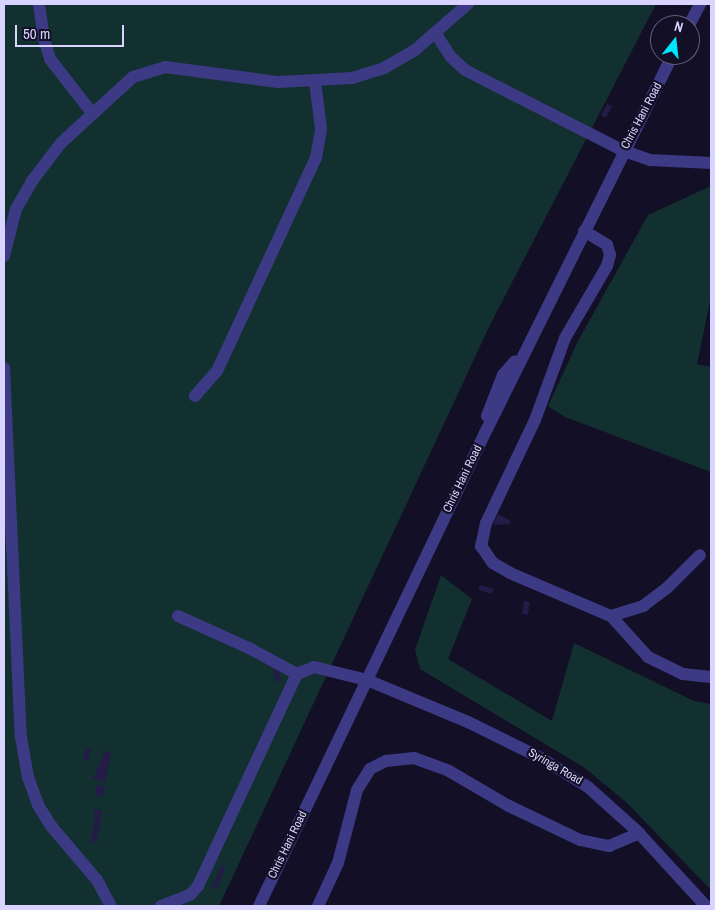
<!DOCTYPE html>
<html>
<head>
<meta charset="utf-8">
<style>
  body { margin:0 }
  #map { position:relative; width:715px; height:910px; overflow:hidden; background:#130f26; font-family:"Archivo Narrow",sans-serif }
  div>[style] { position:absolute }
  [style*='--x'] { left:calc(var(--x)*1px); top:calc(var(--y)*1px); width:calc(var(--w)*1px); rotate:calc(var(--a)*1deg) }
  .green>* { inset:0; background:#12302f }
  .building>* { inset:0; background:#241b47; transform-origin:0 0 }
  .minor>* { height:12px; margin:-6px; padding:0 6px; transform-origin:6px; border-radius:6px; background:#3d3a85 }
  span { translate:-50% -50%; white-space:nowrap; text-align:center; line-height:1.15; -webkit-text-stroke:4.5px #130f26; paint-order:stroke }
  .street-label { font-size:12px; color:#d9d4ff }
  .frame { position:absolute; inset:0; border:5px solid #d9d4ff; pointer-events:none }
  .north { position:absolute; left:650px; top:15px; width:50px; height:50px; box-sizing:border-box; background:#130f26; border:1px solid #625e7d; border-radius:50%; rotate:16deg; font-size:14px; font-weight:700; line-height:20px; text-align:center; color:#d9d4ff }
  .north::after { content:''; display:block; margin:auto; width:18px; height:22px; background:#00e5ff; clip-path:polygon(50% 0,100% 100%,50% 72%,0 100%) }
  .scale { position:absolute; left:15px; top:25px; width:109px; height:22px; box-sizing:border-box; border:2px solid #d9d4ff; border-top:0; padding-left:6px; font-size:15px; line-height:18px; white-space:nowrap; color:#d9d4ff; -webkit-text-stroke:4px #130f26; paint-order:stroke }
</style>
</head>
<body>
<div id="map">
  <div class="green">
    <div style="clip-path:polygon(4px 4px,656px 4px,490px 325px,219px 906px,4px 906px)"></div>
    <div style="clip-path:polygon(711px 186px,711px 297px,697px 364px,711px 367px,711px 472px,565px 417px,548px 406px,578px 341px,648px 215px)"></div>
    <div style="clip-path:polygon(441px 575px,472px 599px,448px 659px,552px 721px,574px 643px,694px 701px,711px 704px,711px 890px,626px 802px,585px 768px,420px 669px,415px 650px)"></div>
  </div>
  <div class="building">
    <div style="clip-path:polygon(607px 104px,612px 106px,606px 118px,601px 115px)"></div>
    <div style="clip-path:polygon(498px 514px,511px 521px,509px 524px,493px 525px)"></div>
    <div style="left:480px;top:585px;width:14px;height:5px;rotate:17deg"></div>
    <div style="left:524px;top:601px;width:6px;height:13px;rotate:9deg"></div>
    <div style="clip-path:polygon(279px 669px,281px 681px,276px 682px,273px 670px)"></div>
    <div style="clip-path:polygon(86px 749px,92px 750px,87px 761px,83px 761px)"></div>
    <div style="clip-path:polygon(105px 751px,111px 752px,105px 782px,93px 779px)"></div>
    <div style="clip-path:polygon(96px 785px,105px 786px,104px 795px,95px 796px)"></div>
    <div style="clip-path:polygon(94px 809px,101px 810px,101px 816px,94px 815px)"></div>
    <div style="left:95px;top:816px;width:6px;height:26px;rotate:9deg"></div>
    <div style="left:221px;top:865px;width:5px;height:25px;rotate:22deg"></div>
  </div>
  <div class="minor">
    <div style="--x:39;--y:4;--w:35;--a:82"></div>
    <div style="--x:44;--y:39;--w:21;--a:73"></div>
    <div style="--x:50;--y:59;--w:68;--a:52.1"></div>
    <div style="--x:689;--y:25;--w:24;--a:-62"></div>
    <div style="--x:436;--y:34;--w:27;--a:57"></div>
    <div style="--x:451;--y:57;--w:19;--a:43"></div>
    <div style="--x:465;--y:70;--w:178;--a:27"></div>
    <div style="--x:624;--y:151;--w:28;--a:19"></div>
    <div style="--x:650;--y:160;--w:61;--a:2.8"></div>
    <div style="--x:584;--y:231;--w:27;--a:31"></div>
    <div style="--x:607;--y:245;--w:10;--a:73"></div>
    <div style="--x:610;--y:255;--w:11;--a:105"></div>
    <div style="--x:607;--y:266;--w:83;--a:120.3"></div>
    <div style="--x:565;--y:338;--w:87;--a:110.1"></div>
    <div style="--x:535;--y:420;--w:114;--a:115.4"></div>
    <div style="--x:486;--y:523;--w:24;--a:102"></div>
    <div style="--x:481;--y:546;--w:21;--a:55"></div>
    <div style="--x:493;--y:563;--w:20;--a:30"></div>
    <div style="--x:510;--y:573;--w:110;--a:23.1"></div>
    <div style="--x:611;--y:616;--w:34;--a:-17"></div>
    <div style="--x:643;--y:606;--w:31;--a:-37"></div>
    <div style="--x:668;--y:587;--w:45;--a:-45"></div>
    <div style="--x:4;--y:256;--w:49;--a:-75.7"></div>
    <div style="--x:16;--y:209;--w:32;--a:-60"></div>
    <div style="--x:32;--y:181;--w:48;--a:-52.7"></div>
    <div style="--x:61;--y:143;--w:98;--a:-42.5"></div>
    <div style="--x:133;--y:77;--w:34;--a:-17"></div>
    <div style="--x:165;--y:67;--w:114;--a:7.6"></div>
    <div style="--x:278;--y:82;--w:74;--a:-3.1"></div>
    <div style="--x:352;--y:78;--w:34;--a:-17"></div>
    <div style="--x:384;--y:68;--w:36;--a:-30"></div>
    <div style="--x:415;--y:50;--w:70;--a:-41"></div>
    <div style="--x:4;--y:368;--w:369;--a:87.4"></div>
    <div style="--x:21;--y:737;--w:41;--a:80.1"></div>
    <div style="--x:28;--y:777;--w:30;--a:70"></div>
    <div style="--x:38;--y:805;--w:25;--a:58"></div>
    <div style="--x:51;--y:826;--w:71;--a:49.6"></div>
    <div style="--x:97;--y:880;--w:30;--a:62"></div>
    <div style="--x:195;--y:396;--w:33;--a:-49"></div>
    <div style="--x:217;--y:371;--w:235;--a:-65.1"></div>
    <div style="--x:316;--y:158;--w:29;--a:-80"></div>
    <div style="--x:321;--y:129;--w:48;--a:-97.1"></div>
    <div style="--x:487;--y:416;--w:44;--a:-68.7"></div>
    <div style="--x:503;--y:375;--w:18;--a:-49"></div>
    <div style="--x:178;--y:616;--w:78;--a:24.3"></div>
    <div style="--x:249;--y:648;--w:55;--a:28.4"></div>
    <div style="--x:611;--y:616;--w:55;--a:47.9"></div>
    <div style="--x:648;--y:657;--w:39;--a:26"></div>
    <div style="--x:683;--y:674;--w:28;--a:6"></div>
    <div style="--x:161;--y:906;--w:31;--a:-21"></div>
    <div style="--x:190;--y:895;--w:12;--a:-48"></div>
    <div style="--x:198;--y:886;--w:234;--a:-65"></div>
    <div style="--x:297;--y:674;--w:18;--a:-22"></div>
    <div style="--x:314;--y:667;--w:55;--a:13.8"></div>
    <div style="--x:367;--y:680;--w:109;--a:22.6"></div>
    <div style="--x:468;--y:722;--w:81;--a:26.3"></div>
    <div style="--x:541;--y:758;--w:55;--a:31.7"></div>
    <div style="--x:588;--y:787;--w:64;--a:41.9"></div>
    <div style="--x:636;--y:830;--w:103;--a:47.4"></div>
    <div style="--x:259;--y:906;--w:524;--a:-64.46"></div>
    <div style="--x:485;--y:433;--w:422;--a:-63.6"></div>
    <div style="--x:318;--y:906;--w:47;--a:-65.1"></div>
    <div style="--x:338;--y:863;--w:75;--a:-75.4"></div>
    <div style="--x:357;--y:790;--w:25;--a:-58"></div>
    <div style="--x:370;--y:769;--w:18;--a:-27"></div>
    <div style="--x:386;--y:761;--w:28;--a:-6"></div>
    <div style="--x:414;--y:758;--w:37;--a:20"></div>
    <div style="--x:449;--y:771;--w:69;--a:30.3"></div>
    <div style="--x:509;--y:806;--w:79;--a:25.6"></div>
    <div style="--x:580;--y:840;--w:30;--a:12"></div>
    <div style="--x:609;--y:846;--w:33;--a:-23"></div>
  </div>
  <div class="street-label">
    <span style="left:642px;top:116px;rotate:-62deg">Chris Hani Road</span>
    <span style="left:463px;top:479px;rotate:-64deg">Chris Hani Road</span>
    <span style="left:555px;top:767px;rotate:30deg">Syringa Road</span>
    <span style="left:288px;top:845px;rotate:-64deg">Chris Hani Road</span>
  </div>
  <div class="frame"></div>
  <div class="north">N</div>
  <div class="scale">50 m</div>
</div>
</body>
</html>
